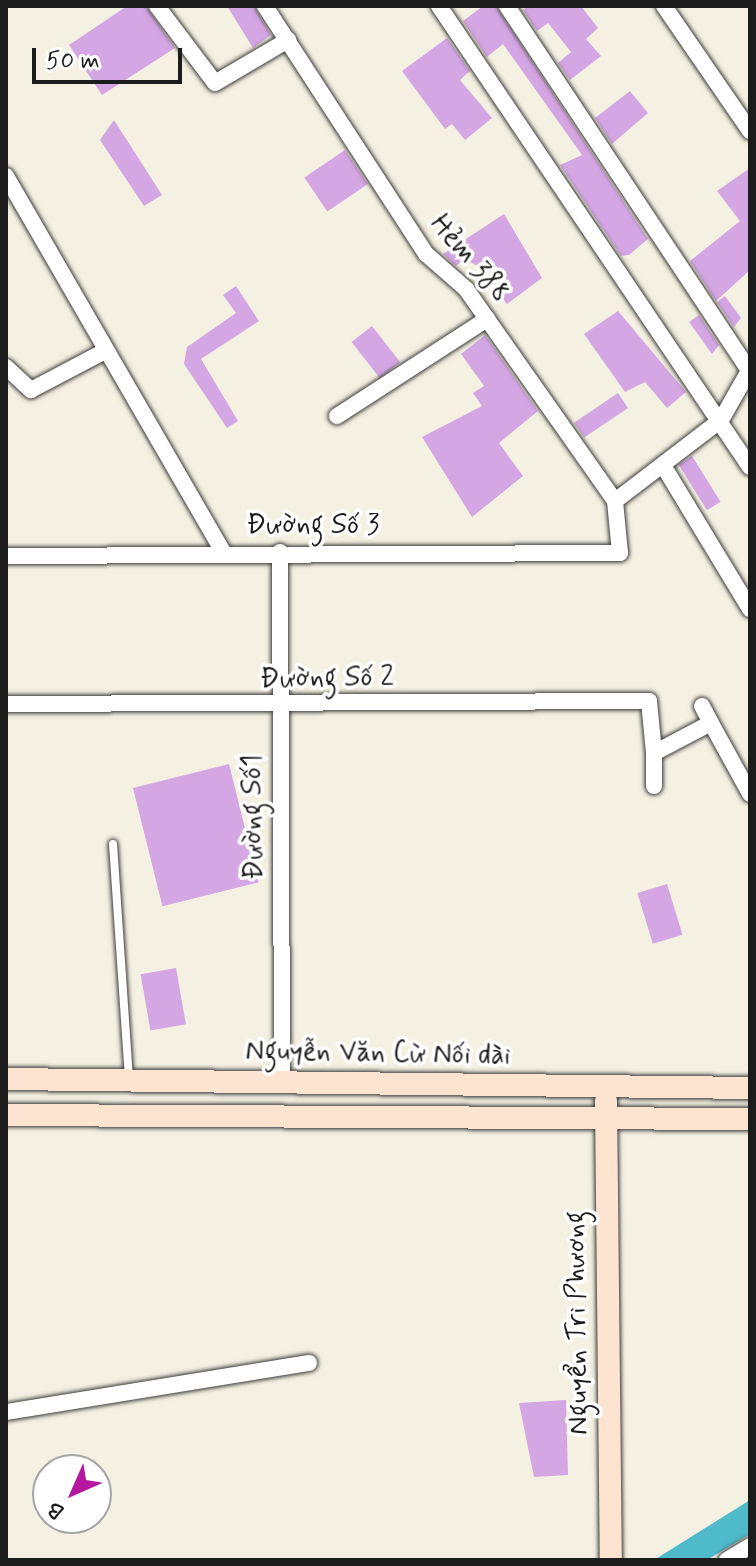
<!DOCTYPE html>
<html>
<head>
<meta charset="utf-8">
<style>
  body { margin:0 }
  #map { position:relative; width:756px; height:1566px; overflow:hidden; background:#f4f1e2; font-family:Mynerve,sans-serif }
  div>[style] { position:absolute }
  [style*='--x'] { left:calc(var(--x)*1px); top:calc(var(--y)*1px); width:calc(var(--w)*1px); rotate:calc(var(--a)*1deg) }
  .water>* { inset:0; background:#4ebaca }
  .building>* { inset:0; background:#d5a6e4; transform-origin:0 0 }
  .roads { filter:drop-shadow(0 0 2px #3c3c3a) drop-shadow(0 0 2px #3c3c3a) }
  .lane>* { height:8px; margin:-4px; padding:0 4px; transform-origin:4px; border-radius:4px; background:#fff }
  .street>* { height:16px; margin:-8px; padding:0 8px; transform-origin:8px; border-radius:8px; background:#fff }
  .secondary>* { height:22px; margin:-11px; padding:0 11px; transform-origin:11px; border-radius:11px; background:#fde4d1 }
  span { translate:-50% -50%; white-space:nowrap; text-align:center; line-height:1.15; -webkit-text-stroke:7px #fff; paint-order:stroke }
  .street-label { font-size:28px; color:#1c1c1c }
  .frame { position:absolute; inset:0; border:8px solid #1c1c1c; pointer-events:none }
  .north { position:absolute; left:32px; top:1454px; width:80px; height:80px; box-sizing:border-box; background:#fff; border:2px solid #a4a4a4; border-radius:50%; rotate:225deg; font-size:22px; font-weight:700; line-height:32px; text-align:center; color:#1c1c1c }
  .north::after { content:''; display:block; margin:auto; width:28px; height:36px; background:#b5179e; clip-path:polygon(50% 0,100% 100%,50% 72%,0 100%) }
  .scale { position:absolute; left:32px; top:48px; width:150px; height:36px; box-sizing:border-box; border:4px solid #1c1c1c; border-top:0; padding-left:10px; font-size:24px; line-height:28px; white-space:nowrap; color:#1c1c1c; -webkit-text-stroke:6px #fff; paint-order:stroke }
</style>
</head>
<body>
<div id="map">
  <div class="water">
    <div style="clip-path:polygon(750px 1500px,750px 1534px,707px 1560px,654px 1560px)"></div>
  </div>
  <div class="building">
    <div style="clip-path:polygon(127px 6px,146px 6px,175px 48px,102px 95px,69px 45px)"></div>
    <div style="clip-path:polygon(227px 6px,254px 6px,271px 35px,253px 48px)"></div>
    <div style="clip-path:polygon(483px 6px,496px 6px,648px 239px,629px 255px,621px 256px,560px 165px,582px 155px,503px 44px,487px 57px,463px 21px)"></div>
    <div style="clip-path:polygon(528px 6px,581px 6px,598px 28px,586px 39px,601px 56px,570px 80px,558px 63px,571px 52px,548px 23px,537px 31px,523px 10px)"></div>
    <div style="clip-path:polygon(447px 38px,470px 71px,460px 80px,492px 118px,465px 140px,452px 124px,445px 129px,402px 71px)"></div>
    <div style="clip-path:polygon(630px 91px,648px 113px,612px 144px,595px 118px)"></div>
    <div style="clip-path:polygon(114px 120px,162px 195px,144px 206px,100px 140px)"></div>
    <div style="left:345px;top:150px;width:41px;height:49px;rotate:56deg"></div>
    <div style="clip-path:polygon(750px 168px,750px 270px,716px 301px,690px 261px,740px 221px,717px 191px)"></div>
    <div style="clip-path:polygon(504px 214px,542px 278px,507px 304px,495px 288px,506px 280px,464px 259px,456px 266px,443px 254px)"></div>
    <div style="clip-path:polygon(236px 286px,259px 321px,201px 359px,238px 421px,227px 428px,184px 364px,187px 347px,236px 313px,223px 295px)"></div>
    <div style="clip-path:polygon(725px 296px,741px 318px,734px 327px,717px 302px)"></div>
    <div style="clip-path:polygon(618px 311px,686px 392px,667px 408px,645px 382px,625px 392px,584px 334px)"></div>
    <div style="clip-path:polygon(699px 315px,719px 345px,712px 354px,689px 322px)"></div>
    <div style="left:372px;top:326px;width:46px;height:26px;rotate:52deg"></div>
    <div style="clip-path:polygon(485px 335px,538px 411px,499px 443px,523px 476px,472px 517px,422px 437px,482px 406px,473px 393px,484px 386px,461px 354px)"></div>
    <div style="left:618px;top:393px;width:18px;height:53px;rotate:56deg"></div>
    <div style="left:692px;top:456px;width:54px;height:16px;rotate:58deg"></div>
    <div style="left:229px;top:764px;width:122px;height:99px;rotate:76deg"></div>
    <div style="left:667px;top:884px;width:53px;height:31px;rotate:73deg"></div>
    <div style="left:176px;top:968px;width:57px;height:36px;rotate:80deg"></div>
    <div style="clip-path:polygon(566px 1400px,568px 1475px,534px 1477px,519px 1403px)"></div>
  </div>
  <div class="roads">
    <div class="lane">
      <div style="--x:113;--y:844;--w:237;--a:86.1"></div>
    </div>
    <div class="street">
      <div style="--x:157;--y:6;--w:96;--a:53"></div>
      <div style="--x:215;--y:83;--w:85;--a:-30.5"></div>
      <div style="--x:439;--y:6;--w:556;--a:56"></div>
      <div style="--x:507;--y:6;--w:437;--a:56.4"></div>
      <div style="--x:664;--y:6;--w:152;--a:55.5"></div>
      <div style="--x:6;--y:176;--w:434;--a:60"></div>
      <div style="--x:6;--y:367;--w:34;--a:43"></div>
      <div style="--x:31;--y:390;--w:84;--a:-27.8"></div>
      <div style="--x:337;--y:416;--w:179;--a:-32.9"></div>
      <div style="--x:664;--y:467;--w:166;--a:58.8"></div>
      <div style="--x:615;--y:501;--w:133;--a:-37.4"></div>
      <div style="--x:721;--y:420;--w:59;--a:-60.4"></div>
      <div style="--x:280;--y:552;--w:531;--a:89.78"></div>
      <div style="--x:6;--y:556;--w:614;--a:-0.28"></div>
      <div style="--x:620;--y:553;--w:52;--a:-95.5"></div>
      <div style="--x:615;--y:501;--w:259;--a:-125.1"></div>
      <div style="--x:466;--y:289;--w:53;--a:-138.8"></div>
      <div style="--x:426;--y:254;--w:296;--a:-123"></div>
      <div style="--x:6;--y:704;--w:643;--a:-0.27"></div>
      <div style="--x:649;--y:701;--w:52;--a:84.5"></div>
      <div style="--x:654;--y:753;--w:64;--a:-27.8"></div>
      <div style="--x:711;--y:723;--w:81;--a:61.2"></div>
      <div style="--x:702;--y:706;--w:19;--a:62"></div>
      <div style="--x:654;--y:753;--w:33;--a:90"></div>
      <div style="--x:6;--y:1412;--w:307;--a:-9.2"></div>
      <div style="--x:727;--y:1560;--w:27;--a:-31"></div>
    </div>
    <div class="secondary">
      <div style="--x:6;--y:1079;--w:744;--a:0.69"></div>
      <div style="--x:606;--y:1101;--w:459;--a:89.4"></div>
      <div style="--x:6;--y:1115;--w:744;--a:0.31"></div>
    </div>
  </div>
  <div class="street-label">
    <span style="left:469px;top:259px;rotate:50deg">Hẻm 388</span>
    <span style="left:313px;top:526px">Đường Số 3</span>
    <span style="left:327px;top:679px;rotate:-1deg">Đường Số 2</span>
    <span style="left:254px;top:817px;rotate:-91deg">Đường Số1</span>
    <span style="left:378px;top:1054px;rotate:1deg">Nguyễn Văn Cừ Nối dài</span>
    <span style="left:578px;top:1323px;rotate:-91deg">Nguyển Tri Phương</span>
  </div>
  <div class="frame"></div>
  <div class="north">B</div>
  <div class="scale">50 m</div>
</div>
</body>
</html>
